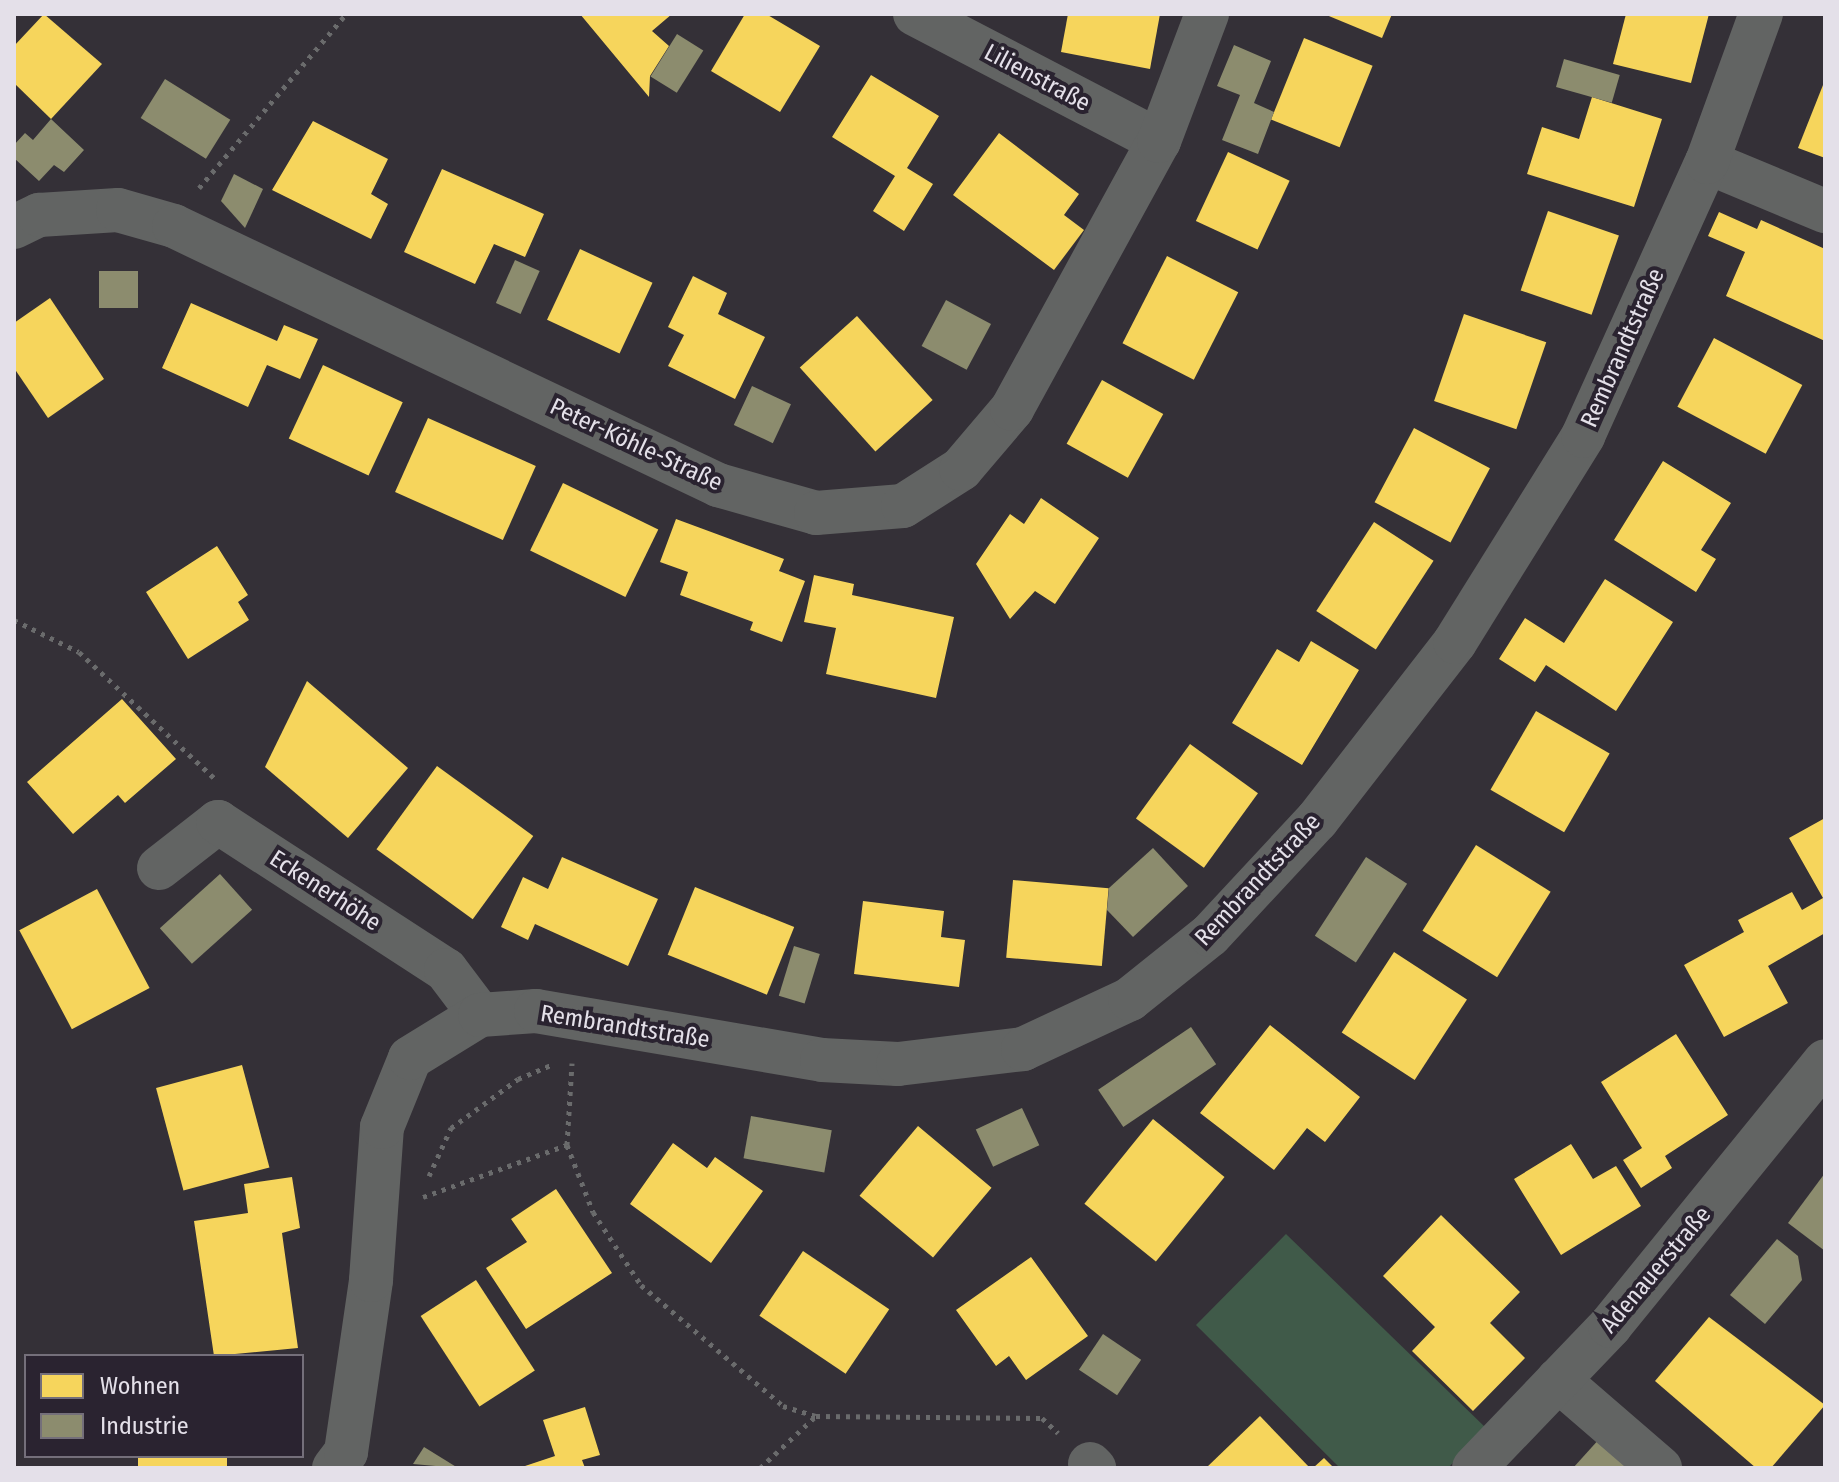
<!DOCTYPE html>
<html>
<head>
<meta charset="utf-8">
<style>
  body { margin:0 }
  #map { position:relative; width:1839px; height:1482px; overflow:hidden; background:#343037; font-family:"Fira Sans Condensed",sans-serif }
  div>[style] { position:absolute }
  [style*='--x'] { left:calc(var(--x)*1px); top:calc(var(--y)*1px); width:calc(var(--w)*1px); rotate:calc(var(--a)*1deg) }
  .green>* { inset:0; background:#405a49 }
  .homes>* { inset:0; background:#f6d55c; transform-origin:0 0 }
  .industry>* { inset:0; background:#8c8c6e; transform-origin:0 0 }
  .path>* { height:5px; margin-top:-2.5px; transform-origin:0; background:repeating-linear-gradient(90deg,#6a6b6c 0 4px,transparent 0 10px) }
  .minor>* { height:44px; margin:-22px; padding:0 22px; transform-origin:22px; border-radius:22px; background:#626463 }
  span { translate:-50% -50%; white-space:nowrap; text-align:center; line-height:1.15; -webkit-text-stroke:8px #2a2330; paint-order:stroke }
  .street-label { font-size:24px; color:#e4e0e9 }
  .frame { position:absolute; inset:0; border:16px solid #e4e0e9; pointer-events:none }
  .legend { position:absolute; left:24px; top:1354px; width:280px; height:104px; box-sizing:border-box; background:#2a2330; border:2px solid #746f7a; margin:0; padding:10px 14px; list-style:none; font-size:24px; color:#e4e0e9 }
  .legend li { display:flex; align-items:center; gap:16px; height:40px }
  .legend b { width:40px; border:2px solid #746f7a }
</style>
</head>
<body>
<div id="map">
  <div class="green">
    <div style="clip-path:polygon(1286px 1234px,1486px 1428px,1448px 1468px,1340px 1468px,1196px 1325px)"></div>
  </div>
  <div class="homes">
    <div style="clip-path:polygon(44px 14px,102px 64px,51px 119px,14px 83px,14px 46px)"></div>
    <div style="clip-path:polygon(580px 14px,672px 14px,652px 31px,669px 46px,650px 76px,649px 97px)"></div>
    <div style="clip-path:polygon(745px 14px,766px 14px,820px 46px,780px 112px,711px 71px)"></div>
    <div style="clip-path:polygon(1068px 14px,1160px 14px,1150px 69px,1061px 52px)"></div>
    <div style="clip-path:polygon(1324px 14px,1392px 14px,1382px 38px)"></div>
    <div style="clip-path:polygon(1626px 14px,1709px 14px,1691px 83px,1613px 64px)"></div>
    <div style="left:1304px;top:38px;width:74px;height:88px;rotate:22deg"></div>
    <div style="clip-path:polygon(871px 75px,939px 116px,907px 168px,933px 184px,904px 231px,873px 211px,895px 176px,832px 137px)"></div>
    <div style="clip-path:polygon(1825px 80px,1825px 158px,1798px 148px)"></div>
    <div style="clip-path:polygon(1592px 97px,1662px 119px,1634px 207px,1527px 174px,1542px 127px,1579px 139px)"></div>
    <div style="clip-path:polygon(313px 121px,388px 159px,371px 194px,388px 204px,371px 239px,272px 190px)"></div>
    <div style="clip-path:polygon(999px 133px,1079px 194px,1064px 215px,1084px 230px,1054px 270px,953px 195px)"></div>
    <div style="left:1228px;top:152px;width:68px;height:76px;rotate:25deg"></div>
    <div style="clip-path:polygon(442px 169px,544px 214px,525px 257px,494px 244px,475px 284px,404px 252px)"></div>
    <div style="left:1548px;top:211px;width:75px;height:84px;rotate:19deg"></div>
    <div style="clip-path:polygon(1719px 212px,1757px 229px,1761px 220px,1825px 249px,1825px 341px,1726px 296px,1745px 252px,1708px 236px)"></div>
    <div style="left:580px;top:249px;width:80px;height:78px;rotate:25deg"></div>
    <div style="left:1167px;top:256px;width:80px;height:98px;rotate:27deg"></div>
    <div style="clip-path:polygon(693px 276px,727px 293px,718px 314px,765px 337px,735px 399px,668px 366px,684px 335px,668px 327px)"></div>
    <div style="clip-path:polygon(50px 298px,104px 379px,48px 418px,14px 368px,14px 323px)"></div>
    <div style="clip-path:polygon(191px 303px,277px 341px,284px 325px,318px 339px,300px 379px,267px 365px,248px 407px,162px 368px)"></div>
    <div style="left:1464px;top:314px;width:87px;height:92px;rotate:19deg"></div>
    <div style="left:857px;top:316px;width:113px;height:77px;rotate:48deg"></div>
    <div style="left:1714px;top:338px;width:100px;height:78px;rotate:28deg"></div>
    <div style="left:323px;top:365px;width:88px;height:81px;rotate:25deg"></div>
    <div style="left:1102px;top:380px;width:70px;height:73px;rotate:29deg"></div>
    <div style="left:428px;top:418px;width:118px;height:81px;rotate:24deg"></div>
    <div style="left:1414px;top:428px;width:86px;height:84px;rotate:28deg"></div>
    <div style="clip-path:polygon(1663px 461px,1731px 503px,1701px 550px,1716px 559px,1696px 592px,1614px 540px)"></div>
    <div style="left:563px;top:483px;width:106px;height:75px;rotate:26deg"></div>
    <div style="clip-path:polygon(1041px 498px,1099px 538px,1055px 604px,1035px 591px,1010px 619px,976px 564px,1010px 514px,1024px 524px)"></div>
    <div style="clip-path:polygon(676px 519px,784px 559px,779px 571px,805px 581px,782px 642px,750px 630px,753px 622px,680px 595px,688px 572px,660px 562px)"></div>
    <div style="left:1374px;top:522px;width:71px;height:106px;rotate:33deg"></div>
    <div style="clip-path:polygon(217px 546px,248px 595px,238px 602px,249px 620px,188px 659px,146px 592px)"></div>
    <div style="clip-path:polygon(814px 575px,854px 584px,852px 595px,954px 617px,936px 698px,826px 674px,836px 628px,804px 622px)"></div>
    <div style="clip-path:polygon(1605px 579px,1673px 622px,1616px 711px,1546px 665px,1535px 682px,1499px 659px,1525px 618px,1564px 643px)"></div>
    <div style="clip-path:polygon(1311px 641px,1359px 670px,1302px 765px,1232px 723px,1277px 649px,1299px 662px)"></div>
    <div style="clip-path:polygon(307px 681px,408px 768px,348px 838px,265px 767px)"></div>
    <div style="clip-path:polygon(122px 699px,176px 759px,125px 803px,118px 795px,73px 834px,27px 782px)"></div>
    <div style="left:1536px;top:711px;width:85px;height:91px;rotate:30deg"></div>
    <div style="left:1190px;top:744px;width:84px;height:92px;rotate:36deg"></div>
    <div style="left:437px;top:766px;width:119px;height:103px;rotate:36deg"></div>
    <div style="clip-path:polygon(1825px 818px,1825px 933px,1768px 966px,1788px 1003px,1724px 1037px,1684px 965px,1744px 932px,1738px 920px,1792px 892px,1802px 910px,1823px 898px,1789px 838px)"></div>
    <div style="left:1476px;top:845px;width:88px;height:101px;rotate:32deg"></div>
    <div style="clip-path:polygon(562px 857px,658px 899px,628px 966px,535px 924px,528px 940px,501px 927px,523px 877px,548px 889px)"></div>
    <div style="left:1013px;top:880px;width:96px;height:78px;rotate:5deg"></div>
    <div style="left:695px;top:887px;width:107px;height:73px;rotate:22deg"></div>
    <div style="left:97px;top:889px;width:112px;height:88px;rotate:62deg"></div>
    <div style="clip-path:polygon(863px 901px,944px 911px,941px 937px,965px 940px,959px 987px,854px 974px)"></div>
    <div style="left:1394px;top:952px;width:87px;height:96px;rotate:33deg"></div>
    <div style="clip-path:polygon(1270px 1025px,1360px 1097px,1325px 1142px,1307px 1128px,1274px 1170px,1200px 1113px)"></div>
    <div style="clip-path:polygon(1676px 1034px,1728px 1115px,1665px 1156px,1672px 1168px,1641px 1188px,1623px 1160px,1642px 1148px,1601px 1082px)"></div>
    <div style="left:242px;top:1065px;width:106px;height:89px;rotate:75deg"></div>
    <div style="left:1153px;top:1119px;width:92px;height:109px;rotate:39deg"></div>
    <div style="left:918px;top:1126px;width:96px;height:91px;rotate:40deg"></div>
    <div style="clip-path:polygon(673px 1143px,707px 1168px,715px 1157px,763px 1191px,711px 1263px,630px 1204px)"></div>
    <div style="clip-path:polygon(1571px 1144px,1593px 1179px,1616px 1166px,1641px 1206px,1561px 1255px,1514px 1179px)"></div>
    <div style="clip-path:polygon(292px 1177px,300px 1228px,282px 1233px,298px 1348px,214px 1356px,194px 1221px,248px 1213px,244px 1184px)"></div>
    <div style="clip-path:polygon(556px 1189px,612px 1273px,526px 1329px,486px 1268px,527px 1242px,511px 1219px)"></div>
    <div style="clip-path:polygon(1441px 1215px,1520px 1292px,1490px 1323px,1525px 1358px,1473px 1411px,1412px 1351px,1435px 1327px,1383px 1276px)"></div>
    <div style="left:803px;top:1251px;width:104px;height:78px;rotate:34deg"></div>
    <div style="clip-path:polygon(1031px 1257px,1088px 1336px,1026px 1380px,1009px 1356px,996px 1366px,956px 1310px)"></div>
    <div style="left:476px;top:1280px;width:108px;height:66px;rotate:57deg"></div>
    <div style="clip-path:polygon(1709px 1317px,1825px 1405px,1771px 1468px,1756px 1468px,1655px 1381px)"></div>
    <div style="clip-path:polygon(585px 1407px,600px 1455px,582px 1460px,585px 1468px,519px 1468px,555px 1456px,543px 1420px)"></div>
    <div style="clip-path:polygon(1260px 1416px,1310px 1468px,1206px 1468px)"></div>
    <div style="left:138px;top:1456px;width:89px;height:12px"></div>
    <div style="clip-path:polygon(1324px 1458px,1334px 1468px,1313px 1468px)"></div>
  </div>
  <div class="industry">
    <div style="left:677px;top:34px;width:31px;height:50px;rotate:32deg"></div>
    <div style="clip-path:polygon(1234px 45px,1271px 61px,1254px 103px,1274px 112px,1258px 154px,1222px 140px,1240px 95px,1217px 86px)"></div>
    <div style="left:1564px;top:59px;width:58px;height:29px;rotate:16deg"></div>
    <div style="left:165px;top:79px;width:77px;height:46px;rotate:32deg"></div>
    <div style="clip-path:polygon(51px 119px,84px 150px,64px 172px,54px 165px,39px 181px,14px 158px,14px 145px,25px 133px,33px 140px)"></div>
    <div style="clip-path:polygon(234px 174px,263px 189px,245px 228px,221px 201px)"></div>
    <div style="left:515px;top:260px;width:27px;height:47px;rotate:24deg"></div>
    <div style="left:99px;top:271px;width:39px;height:37px"></div>
    <div style="left:946px;top:300px;width:51px;height:52px;rotate:28deg"></div>
    <div style="left:752px;top:386px;width:43px;height:43px;rotate:25deg"></div>
    <div style="clip-path:polygon(1153px 848px,1188px 886px,1133px 937px,1107px 910px,1109px 888px)"></div>
    <div style="left:1366px;top:857px;width:49px;height:94px;rotate:33deg"></div>
    <div style="left:220px;top:874px;width:48px;height:81px;rotate:48deg"></div>
    <div style="left:794px;top:946px;width:27px;height:52px;rotate:17deg"></div>
    <div style="left:1191px;top:1027px;width:45px;height:112px;rotate:56deg"></div>
    <div style="left:1022px;top:1108px;width:41px;height:51px;rotate:65deg"></div>
    <div style="left:751px;top:1116px;width:82px;height:43px;rotate:10deg"></div>
    <div style="clip-path:polygon(1825px 1173px,1825px 1251px,1788px 1223px)"></div>
    <div style="clip-path:polygon(1777px 1239px,1798px 1256px,1802px 1280px,1765px 1324px,1730px 1295px)"></div>
    <div style="left:1103px;top:1334px;width:46px;height:43px;rotate:34deg"></div>
    <div style="clip-path:polygon(1601px 1437px,1627px 1468px,1573px 1468px)"></div>
    <div style="clip-path:polygon(424px 1447px,458px 1468px,413px 1464px)"></div>
  </div>
  <div class="path">
    <div style="--x:199;--y:188;--w:228;--a:-49.8"></div>
    <div style="--x:14;--y:620;--w:72;--a:26.2"></div>
    <div style="--x:79;--y:652;--w:185;--a:43"></div>
    <div style="--x:567;--y:1145;--w:82;--a:-86.5"></div>
    <div style="--x:429;--y:1176;--w:53;--a:-65.4"></div>
    <div style="--x:451;--y:1128;--w:83;--a:-36.2"></div>
    <div style="--x:518;--y:1079;--w:39;--a:-23"></div>
    <div style="--x:423;--y:1197;--w:153;--a:-19.9"></div>
    <div style="--x:567;--y:1145;--w:72;--a:68.8"></div>
    <div style="--x:593;--y:1212;--w:87;--a:56.7"></div>
    <div style="--x:641;--y:1285;--w:187;--a:40.4"></div>
    <div style="--x:783;--y:1406;--w:34;--a:17"></div>
    <div style="--x:816;--y:1416;--w:226;--a:0.5"></div>
    <div style="--x:1042;--y:1418;--w:22;--a:43"></div>
    <div style="--x:760;--y:1468;--w:76;--a:-42.9"></div>
  </div>
  <div class="minor">
    <div style="--x:915;--y:14;--w:275;--a:27.5"></div>
    <div style="--x:1707;--y:162;--w:128;--a:22.6"></div>
    <div style="--x:14;--y:227;--w:28;--a:-26"></div>
    <div style="--x:39;--y:215;--w:79;--a:-3.6"></div>
    <div style="--x:118;--y:210;--w:58;--a:15.9"></div>
    <div style="--x:174;--y:226;--w:603;--a:25.46"></div>
    <div style="--x:718;--y:485;--w:102;--a:15.9"></div>
    <div style="--x:816;--y:513;--w:87;--a:-4.6"></div>
    <div style="--x:903;--y:506;--w:69;--a:-32.5"></div>
    <div style="--x:961;--y:469;--w:79;--a:-49.6"></div>
    <div style="--x:1012;--y:409;--w:306;--a:-61.3"></div>
    <div style="--x:1159;--y:141;--w:136;--a:-69.3"></div>
    <div style="--x:159;--y:868;--w:75;--a:-37.9"></div>
    <div style="--x:218;--y:822;--w:272;--a:33"></div>
    <div style="--x:446;--y:970;--w:56;--a:52.9"></div>
    <div style="--x:1558;--y:1380;--w:135;--a:40.8"></div>
    <div style="--x:1090;--y:1464;--w:6;--a:45"></div>
    <div style="--x:334;--y:1468;--w:20;--a:-53"></div>
    <div style="--x:346;--y:1452;--w:174;--a:-81.7"></div>
    <div style="--x:371;--y:1280;--w:153;--a:-85.9"></div>
    <div style="--x:382;--y:1127;--w:74;--a:-67.9"></div>
    <div style="--x:410;--y:1058;--w:82;--a:-31.6"></div>
    <div style="--x:480;--y:1015;--w:56;--a:-4.1"></div>
    <div style="--x:536;--y:1011;--w:290;--a:9.7"></div>
    <div style="--x:822;--y:1060;--w:76;--a:3"></div>
    <div style="--x:898;--y:1064;--w:126;--a:-6.8"></div>
    <div style="--x:1023;--y:1049;--w:118;--a:-25"></div>
    <div style="--x:1130;--y:999;--w:102;--a:-38.7"></div>
    <div style="--x:1210;--y:935;--w:157;--a:-47.1"></div>
    <div style="--x:1317;--y:820;--w:225;--a:-52.2"></div>
    <div style="--x:1455;--y:642;--w:243;--a:-58.1"></div>
    <div style="--x:1583;--y:436;--w:301;--a:-65.7"></div>
    <div style="--x:1707;--y:162;--w:158;--a:-70"></div>
    <div style="--x:1474;--y:1468;--w:197;--a:-46.2"></div>
    <div style="--x:1610;--y:1326;--w:341;--a:-50.9"></div>
  </div>
  <div class="street-label">
    <span style="left:1037px;top:78px;rotate:28deg">Lilienstraße</span>
    <span style="left:1623px;top:348px;rotate:-66deg">Rembrandtstraße</span>
    <span style="left:636px;top:445px;rotate:25deg">Peter-Köhle-Straße</span>
    <span style="left:1258px;top:880px;rotate:-47deg">Rembrandtstraße</span>
    <span style="left:325px;top:891px;rotate:33deg">Eckenerhöhe</span>
    <span style="left:625px;top:1027px;rotate:9deg">Rembrandtstraße</span>
    <span style="left:1656px;top:1270px;rotate:-50deg">Adenauerstraße</span>
  </div>
  <div class="frame"></div>
  <ul class="legend">
  <li><b style="height:22px;background:#f6d55c"></b>Wohnen</li>
  <li><b style="height:22px;background:#8c8c6e"></b>Industrie</li>
  </ul>
</div>
</body>
</html>
